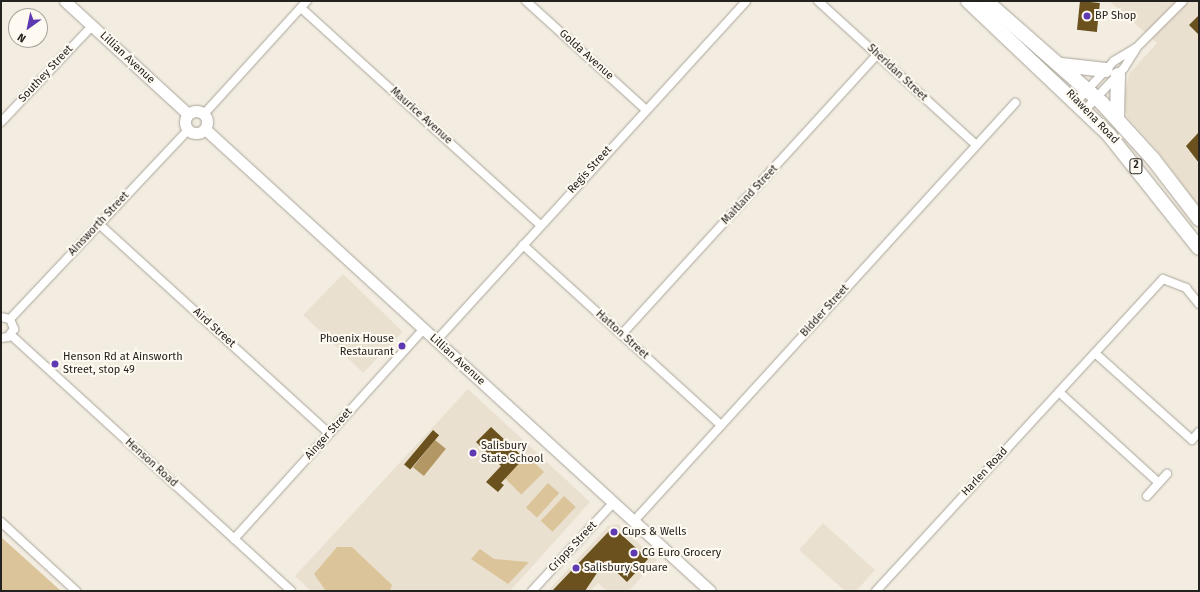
<!DOCTYPE html>
<html>
<head>
<meta charset="utf-8">
<style>
  body { margin:0 }
  #map { position:relative; width:1200px; height:592px; overflow:hidden; background:#f2ece1; font-family:"Fira Sans",sans-serif }
  div>[style] { position:absolute }
  [style*='--x'] { left:calc(var(--x)*1px); top:calc(var(--y)*1px); width:calc(var(--w)*1px); rotate:calc(var(--a)*1deg) }
  .built>* { inset:0; background:#eae0cf; transform-origin:0 0 }
  .green>* { inset:0; background:#dbc499; transform-origin:0 0 }
  .water>* { inset:0; background:#b39865; transform-origin:0 0 }
  .building>* { inset:0; background:#6a511e; transform-origin:0 0 }
  .roads { filter:drop-shadow(0 0 1px #aaa49a) drop-shadow(0 0 1px #aaa49a) }
  .street>* { height:8px; margin:-4px; padding:0 4px; transform-origin:4px; border-radius:4px; background:#fff }
  .secondary>* { height:11px; margin:-5.5px; padding:0 5.5px; transform-origin:5.5px; border-radius:5.5px; background:#fff }
  .secondary>.ring { margin:-5.5px; padding:0; box-sizing:content-box; background:none; border:11px solid #fff; border-radius:50% }
  .highway>* { height:14px; margin:-7px; padding:0 7px; transform-origin:7px; border-radius:7px; background:#fff }
  .dots>* { width:11px; height:11px; translate:-50% -50%; box-sizing:border-box; border:2px solid #fffaf1; border-radius:50% }
  span { translate:-50% -50%; white-space:nowrap; text-align:center; line-height:1.15; -webkit-text-stroke:4px #fffaf1; paint-order:stroke }
  .shield-label span { padding:1px 3px; background:#fffaf1; border:1px solid; border-radius:3px; -webkit-text-stroke-width:0 }
  .shield-label { font-size:10px; color:#24221e; font-weight:700 }
  .poi-label { font-size:11px; color:#24221e }
  .left { translate:0 -50%; text-align:left }
  .right { translate:-100% -50%; text-align:right }
  .street-label { font-size:11px; color:#24221e }
  .frame { position:absolute; inset:0; border:2px solid #24221e; pointer-events:none }
  .north { position:absolute; left:8px; top:8px; width:40px; height:40px; box-sizing:border-box; background:#fffaf1; border:1px solid #a7a49d; border-radius:50%; rotate:213deg; font-size:11px; font-weight:700; line-height:16px; text-align:center; color:#24221e }
  .north::after { content:''; display:block; margin:auto; width:14px; height:18px; background:#5f39b1; clip-path:polygon(50% 0,100% 100%,50% 72%,0 100%) }
</style>
</head>
<body>
<div id="map">
  <div class="built">
    <div style="clip-path:polygon(1109px 1px,1199px 1px,1199px 206px,1157px 150px,1128px 118px,1123px 105px,1129px 74px,1157px 43px)"></div>
    <div style="left:343px;top:274px;width:83px;height:57px;rotate:44deg"></div>
    <div style="clip-path:polygon(468px 389px,590px 502px,510px 591px,311px 591px,295px 576px)"></div>
    <div style="clip-path:polygon(823px 523px,875px 570px,856px 591px,845px 591px,799px 550px)"></div>
    <div style="clip-path:polygon(618px 524px,657px 560px,629px 591px,607px 591px,598px 583px,590px 591px,548px 591px,608px 526px)"></div>
  </div>
  <div class="green">
    <div style="left:527px;top:455px;width:24px;height:32px;rotate:45deg"></div>
    <div style="left:548px;top:483px;width:15px;height:33px;rotate:42deg"></div>
    <div style="left:564px;top:496px;width:16px;height:34px;rotate:43deg"></div>
    <div style="clip-path:polygon(1px 537px,61px 591px,1px 591px)"></div>
    <div style="clip-path:polygon(337px 547px,352px 547px,392px 585px,390px 591px,326px 591px,314px 574px)"></div>
    <div style="clip-path:polygon(480px 549px,494px 559px,529px 562px,508px 584px,471px 559px)"></div>
  </div>
  <div class="water">
    <div style="left:435px;top:440px;width:14px;height:35px;rotate:39deg"></div>
  </div>
  <div class="building">
    <div style="left:1080px;top:1px;width:20px;height:29px;rotate:6deg"></div>
    <div style="clip-path:polygon(1199px 15px,1199px 35px,1189px 25px)"></div>
    <div style="clip-path:polygon(1199px 132px,1199px 163px,1186px 146px)"></div>
    <div style="clip-path:polygon(491px 427px,524px 458px,501px 483px,504px 485px,498px 492px,486px 482px,501px 466px,476px 442px)"></div>
    <div style="left:433px;top:430px;width:8px;height:45px;rotate:40deg"></div>
    <div style="clip-path:polygon(613px 527px,648px 559px,627px 582px,605px 561px,585px 591px,552px 591px)"></div>
  </div>
  <div class="roads">
    <div class="street">
      <div style="--x:526;--y:1;--w:162;--a:42.2"></div>
      <div style="--x:818;--y:1;--w:214;--a:42.3"></div>
      <div style="--x:301;--y:8;--w:323;--a:42.2"></div>
      <div style="--x:1077;--y:101;--w:54;--a:-47.2"></div>
      <div style="--x:1114;--y:61;--w:26;--a:-31"></div>
      <div style="--x:1136;--y:48;--w:66;--a:-45"></div>
      <div style="--x:1085;--y:110;--w:57;--a:-47.1"></div>
      <div style="--x:1124;--y:68;--w:22;--a:-58"></div>
      <div style="--x:204;--y:114;--w:153;--a:-47.7"></div>
      <div style="--x:1;--y:122;--w:132;--a:-46.5"></div>
      <div style="--x:99;--y:224;--w:311;--a:42.3"></div>
      <div style="--x:523;--y:245;--w:268;--a:42.3"></div>
      <div style="--x:1;--y:317;--w:9;--a:13"></div>
      <div style="--x:10;--y:319;--w:11;--a:68"></div>
      <div style="--x:14;--y:329;--w:10;--a:127"></div>
      <div style="--x:8;--y:337;--w:7;--a:172"></div>
      <div style="--x:10;--y:319;--w:260;--a:-46.7"></div>
      <div style="--x:622;--y:334;--w:378;--a:-47.6"></div>
      <div style="--x:11;--y:335;--w:379;--a:42.4"></div>
      <div style="--x:436;--y:341;--w:460;--a:-47.6"></div>
      <div style="--x:1095;--y:353;--w:130;--a:41.9"></div>
      <div style="--x:1192;--y:440;--w:11;--a:-49"></div>
      <div style="--x:1059;--y:392;--w:135;--a:42.3"></div>
      <div style="--x:1147;--y:496;--w:30;--a:-48"></div>
      <div style="--x:634;--y:521;--w:566;--a:-47.65"></div>
      <div style="--x:1;--y:522;--w:102;--a:42.6"></div>
      <div style="--x:234;--y:539;--w:283;--a:-47.9"></div>
      <div style="--x:532;--y:591;--w:121;--a:-47.3"></div>
      <div style="--x:876;--y:591;--w:424;--a:-47.4"></div>
      <div style="--x:1163;--y:279;--w:25;--a:21"></div>
      <div style="--x:1186;--y:288;--w:21;--a:51"></div>
    </div>
    <div class="secondary">
      <div style="--x:65;--y:1;--w:167;--a:42.6"></div>
      <div class="ring" style="left:185px;top:111px;width:11px;height:11px"></div>
      <div style="--x:205;--y:129;--w:684;--a:42.45"></div>
    </div>
    <div class="highway">
      <div style="--x:968;--y:1;--w:195;--a:43.5"></div>
      <div style="--x:1109;--y:135;--w:144;--a:51.5"></div>
      <div style="--x:986;--y:1;--w:154;--a:41.3"></div>
      <div style="--x:1102;--y:103;--w:76;--a:47.7"></div>
      <div style="--x:1153;--y:159;--w:76;--a:52.5"></div>
      <div style="--x:1061;--y:65;--w:45;--a:6.3"></div>
      <div style="--x:1117;--y:118;--w:43;--a:-88.7"></div>
    </div>
  </div>
  <div class="dots">
    <div style="left:1087px;top:16px;background:#5f39b1"></div>
    <div style="left:402px;top:346px;background:#5f39b1"></div>
    <div style="left:55px;top:364px;background:#5f39b1"></div>
    <div style="left:473px;top:453px;background:#5f39b1"></div>
    <div style="left:614px;top:532px;background:#5f39b1"></div>
    <div style="left:634px;top:553px;background:#5f39b1"></div>
    <div style="left:576px;top:568px;background:#5f39b1"></div>
  </div>
  <div class="shield-label">
    <span style="left:1136px;top:166px">2</span>
  </div>
  <div class="poi-label">
    <span class="left" style="left:1095px;top:16px">BP Shop</span>
    <span class="right" style="left:394px;top:346px">Phoenix House<br>Restaurant</span>
    <span class="left" style="left:63px;top:364px">Henson Rd at Ainsworth<br>Street, stop 49</span>
    <span class="left" style="left:481px;top:453px">Salisbury<br>State School</span>
    <span class="left" style="left:622px;top:532px">Cups &amp; Wells</span>
    <span class="left" style="left:642px;top:553px">CG Euro Grocery</span>
    <span class="left" style="left:584px;top:568px">Salisbury Square</span>
  </div>
  <div class="street-label">
    <span style="left:586px;top:55px;rotate:42deg">Golda Avenue</span>
    <span style="left:127px;top:58px;rotate:43deg">Lillian Avenue</span>
    <span style="left:897px;top:73px;rotate:43deg">Sheridan Street</span>
    <span style="left:46px;top:74px;rotate:-47deg">Southey Street</span>
    <span style="left:421px;top:116px;rotate:42deg">Maurice Avenue</span>
    <span style="left:1092px;top:117px;rotate:46deg">Riawena Road</span>
    <span style="left:590px;top:170px;rotate:-48deg">Regis Street</span>
    <span style="left:750px;top:195px;rotate:-47deg">Maitland Street</span>
    <span style="left:99px;top:224px;rotate:-47deg">Ainsworth Street</span>
    <span style="left:825px;top:311px;rotate:-48deg">Bidder Street</span>
    <span style="left:214px;top:328px;rotate:42deg">Aird Street</span>
    <span style="left:622px;top:335px;rotate:42deg">Hatton Street</span>
    <span style="left:457px;top:360px;rotate:42deg">Lillian Avenue</span>
    <span style="left:329px;top:434px;rotate:-48deg">Ainger Street</span>
    <span style="left:151px;top:463px;rotate:42deg">Henson Road</span>
    <span style="left:985px;top:472px;rotate:-47deg">Harlen Road</span>
    <span style="left:573px;top:547px;rotate:-47deg">Cripps Street</span>
  </div>
  <div class="frame"></div>
  <div class="north">N</div>
</div>
</body>
</html>
